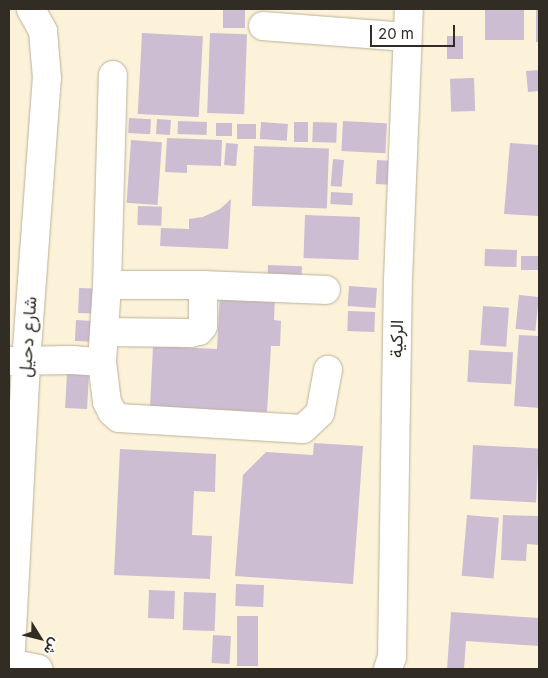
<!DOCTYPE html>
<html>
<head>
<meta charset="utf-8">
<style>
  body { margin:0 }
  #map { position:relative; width:548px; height:678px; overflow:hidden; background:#fcf2d9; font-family:Inter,Vazirmatn,sans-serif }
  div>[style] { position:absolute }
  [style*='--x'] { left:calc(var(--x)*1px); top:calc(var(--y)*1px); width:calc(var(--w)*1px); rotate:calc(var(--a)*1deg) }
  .building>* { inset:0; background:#ccbdd3; transform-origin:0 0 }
  .roads { filter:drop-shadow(0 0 1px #bbb199) drop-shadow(0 0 1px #bbb199) }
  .minor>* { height:28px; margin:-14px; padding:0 14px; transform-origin:14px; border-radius:14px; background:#fff }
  span { translate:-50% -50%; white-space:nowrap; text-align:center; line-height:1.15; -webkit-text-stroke:4.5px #fff; paint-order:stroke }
  .street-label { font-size:18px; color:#312d24 }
  .frame { position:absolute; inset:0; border:10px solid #312d24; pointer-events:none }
  .north { position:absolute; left:15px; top:613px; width:50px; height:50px; -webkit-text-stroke:4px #fff; paint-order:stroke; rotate:126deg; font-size:14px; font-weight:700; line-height:20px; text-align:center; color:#312d24 }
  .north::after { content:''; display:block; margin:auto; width:18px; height:22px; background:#312d24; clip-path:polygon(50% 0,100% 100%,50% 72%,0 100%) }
  .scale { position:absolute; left:370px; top:25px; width:85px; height:22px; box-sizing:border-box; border:2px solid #312d24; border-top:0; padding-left:6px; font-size:15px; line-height:18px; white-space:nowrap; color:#312d24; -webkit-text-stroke:4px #fff; paint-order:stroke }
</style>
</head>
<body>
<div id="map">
  <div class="building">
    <div style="left:223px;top:9px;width:22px;height:19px"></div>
    <div style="left:485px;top:9px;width:39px;height:31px"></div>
    <div style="left:536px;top:9px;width:3px;height:33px"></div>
    <div style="left:142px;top:33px;width:61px;height:81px;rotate:3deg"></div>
    <div style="left:210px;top:33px;width:37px;height:80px;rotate:2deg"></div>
    <div style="left:447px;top:36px;width:16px;height:23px"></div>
    <div style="clip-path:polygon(539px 70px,539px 91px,528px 92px,526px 71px)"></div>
    <div style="left:474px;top:78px;width:33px;height:24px;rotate:88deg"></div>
    <div style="left:129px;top:118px;width:22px;height:15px;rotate:3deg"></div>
    <div style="left:157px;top:119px;width:14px;height:15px;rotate:4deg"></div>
    <div style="left:178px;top:121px;width:29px;height:13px;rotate:2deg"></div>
    <div style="left:343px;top:121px;width:44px;height:30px;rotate:3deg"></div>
    <div style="left:261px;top:122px;width:27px;height:17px;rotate:4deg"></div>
    <div style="left:294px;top:122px;width:14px;height:20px"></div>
    <div style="left:313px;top:122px;width:24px;height:20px;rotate:2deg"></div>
    <div style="left:216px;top:123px;width:16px;height:13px"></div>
    <div style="left:237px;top:124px;width:19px;height:15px"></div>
    <div style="clip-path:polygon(167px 138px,222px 140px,221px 166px,187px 165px,187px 173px,165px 172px)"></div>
    <div style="left:131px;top:140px;width:31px;height:63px;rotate:4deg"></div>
    <div style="left:226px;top:143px;width:12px;height:22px;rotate:5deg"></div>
    <div style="clip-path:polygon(510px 143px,539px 145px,539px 216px,504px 214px)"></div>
    <div style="left:254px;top:146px;width:75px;height:60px;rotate:2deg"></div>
    <div style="left:333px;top:159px;width:11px;height:27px;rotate:5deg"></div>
    <div style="left:377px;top:160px;width:20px;height:24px;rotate:3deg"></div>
    <div style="left:331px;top:192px;width:22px;height:12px;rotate:3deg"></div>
    <div style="clip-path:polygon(231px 199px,228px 249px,160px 246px,161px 228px,189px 229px,189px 219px,203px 217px,220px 209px)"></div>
    <div style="left:138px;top:206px;width:24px;height:19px;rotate:2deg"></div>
    <div style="left:305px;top:215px;width:55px;height:43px;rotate:2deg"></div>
    <div style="left:485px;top:249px;width:32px;height:17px;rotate:2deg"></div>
    <div style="left:521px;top:256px;width:18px;height:14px"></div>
    <div style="left:268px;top:265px;width:34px;height:14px;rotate:2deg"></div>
    <div style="left:349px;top:286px;width:28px;height:20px;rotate:4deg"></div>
    <div style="left:79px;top:288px;width:24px;height:25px;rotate:2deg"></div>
    <div style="clip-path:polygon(220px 292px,275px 295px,274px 320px,281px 321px,280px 346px,271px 346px,267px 412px,150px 407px,153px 346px,217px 349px)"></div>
    <div style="left:519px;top:295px;width:20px;height:34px;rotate:6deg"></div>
    <div style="left:483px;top:306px;width:26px;height:39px;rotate:4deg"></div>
    <div style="left:348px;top:311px;width:27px;height:20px;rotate:2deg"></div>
    <div style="left:76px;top:320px;width:17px;height:21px;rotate:3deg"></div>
    <div style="clip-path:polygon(519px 335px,539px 336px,539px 408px,514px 406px)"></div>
    <div style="left:469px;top:350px;width:44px;height:32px;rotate:3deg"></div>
    <div style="left:67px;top:372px;width:22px;height:36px;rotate:3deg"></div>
    <div style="clip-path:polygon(314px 443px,363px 446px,353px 584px,235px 576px,243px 475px,266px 452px,313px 455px)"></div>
    <div style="left:473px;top:445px;width:66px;height:54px;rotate:3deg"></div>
    <div style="clip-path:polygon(120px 449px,216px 454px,215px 492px,194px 491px,192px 535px,212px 536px,210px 579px,114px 575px)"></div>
    <div style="left:467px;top:515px;width:32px;height:61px;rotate:5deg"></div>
    <div style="clip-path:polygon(503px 515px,539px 516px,539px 545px,527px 544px,526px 561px,501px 560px)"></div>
    <div style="left:236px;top:584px;width:28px;height:22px;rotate:2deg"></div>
    <div style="left:149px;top:590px;width:26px;height:28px;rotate:2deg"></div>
    <div style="left:184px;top:592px;width:32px;height:38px;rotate:2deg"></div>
    <div style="clip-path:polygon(451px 612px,539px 618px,539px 646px,466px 641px,464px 669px,447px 669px)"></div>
    <div style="left:237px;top:616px;width:21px;height:50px"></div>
    <div style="left:213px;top:635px;width:18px;height:28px;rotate:3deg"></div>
  </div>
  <div class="roads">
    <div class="minor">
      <div style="--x:263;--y:26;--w:143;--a:4.4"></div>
      <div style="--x:203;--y:285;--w:123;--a:2.3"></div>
      <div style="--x:104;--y:332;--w:86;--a:0.7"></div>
      <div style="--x:190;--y:333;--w:9;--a:-13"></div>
      <div style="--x:199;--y:331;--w:6;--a:-51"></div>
      <div style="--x:203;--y:326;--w:41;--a:-90"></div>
      <div style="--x:203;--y:285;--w:96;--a:180"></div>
      <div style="--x:9;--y:361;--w:63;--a:-0.9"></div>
      <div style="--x:72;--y:360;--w:30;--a:4"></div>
      <div style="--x:102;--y:362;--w:40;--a:82.9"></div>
      <div style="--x:107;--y:402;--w:11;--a:63"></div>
      <div style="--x:112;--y:412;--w:9;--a:41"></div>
      <div style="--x:119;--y:418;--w:184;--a:3.4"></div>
      <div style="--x:303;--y:429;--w:23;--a:-43"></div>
      <div style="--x:320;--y:413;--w:44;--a:-79.5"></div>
      <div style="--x:102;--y:362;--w:77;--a:-86.3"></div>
      <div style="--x:107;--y:285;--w:210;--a:-88.4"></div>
      <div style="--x:10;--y:663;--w:29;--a:12"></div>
      <div style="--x:10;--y:669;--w:307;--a:-87"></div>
      <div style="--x:26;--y:362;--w:285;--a:-85.8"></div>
      <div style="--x:47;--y:78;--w:47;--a:-94.9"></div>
      <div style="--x:43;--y:31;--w:25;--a:-119"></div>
      <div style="--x:388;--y:669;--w:13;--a:-72"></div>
      <div style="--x:392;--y:657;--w:378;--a:-89.1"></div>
      <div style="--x:398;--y:279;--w:270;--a:-87.7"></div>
    </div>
  </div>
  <div class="street-label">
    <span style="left:28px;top:337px;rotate:-86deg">شارع دحيل</span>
    <span style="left:397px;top:339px;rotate:-89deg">الركية</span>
  </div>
  <div class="frame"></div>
  <div class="north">ش</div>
  <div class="scale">20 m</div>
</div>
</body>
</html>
